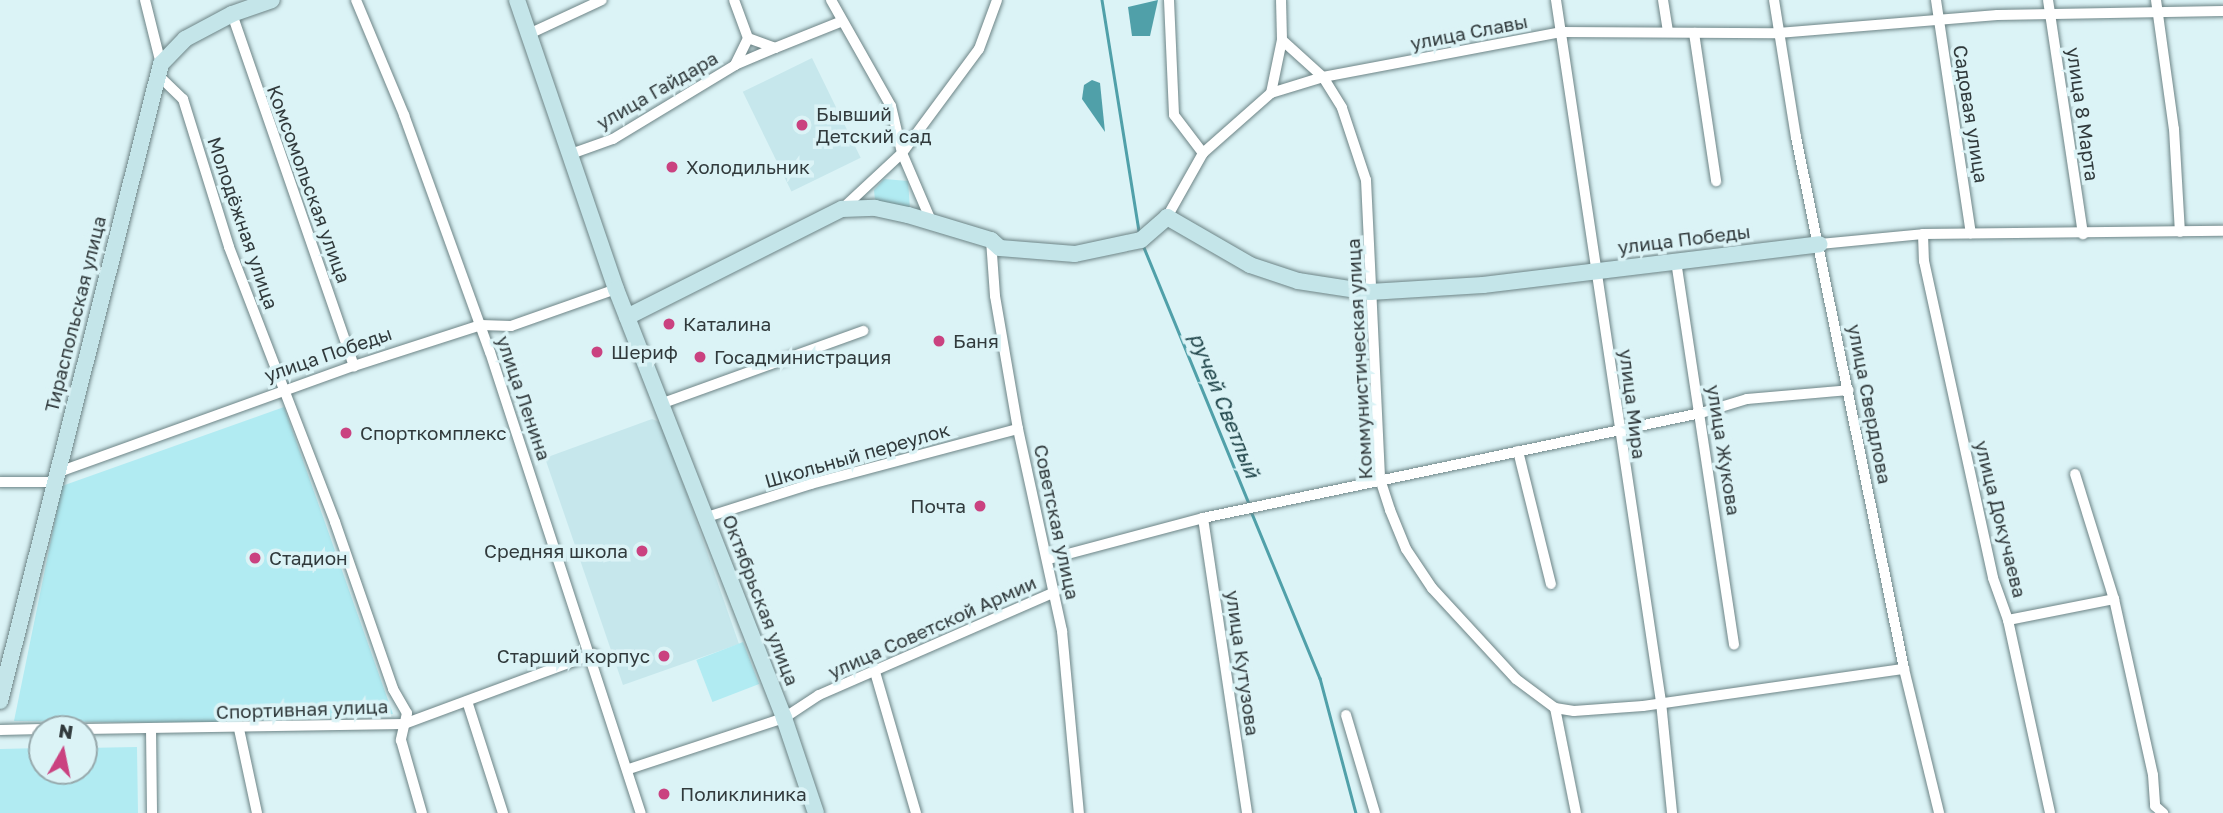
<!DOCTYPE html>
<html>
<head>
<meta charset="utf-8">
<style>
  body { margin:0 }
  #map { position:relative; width:2223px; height:813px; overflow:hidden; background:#dbf3f6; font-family:"Golos Text",sans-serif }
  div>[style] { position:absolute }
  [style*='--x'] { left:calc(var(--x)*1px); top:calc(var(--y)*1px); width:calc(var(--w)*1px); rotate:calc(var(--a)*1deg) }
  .built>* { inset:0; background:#c6e7ec; transform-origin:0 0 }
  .green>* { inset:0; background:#b1ebf2; transform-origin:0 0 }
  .water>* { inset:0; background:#50a0a9 }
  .stream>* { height:2.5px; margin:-1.25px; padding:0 1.25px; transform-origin:1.25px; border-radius:1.25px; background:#50a0a9 }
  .roads { filter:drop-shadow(0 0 2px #6d8486) drop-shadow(0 0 2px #6d8486) }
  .street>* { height:10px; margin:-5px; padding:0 5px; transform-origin:5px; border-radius:5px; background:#fff }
  .secondary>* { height:16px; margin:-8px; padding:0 8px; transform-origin:8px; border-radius:8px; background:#c4e5e9 }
  .dots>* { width:19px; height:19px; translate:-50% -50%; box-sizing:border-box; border:4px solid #dbf3f6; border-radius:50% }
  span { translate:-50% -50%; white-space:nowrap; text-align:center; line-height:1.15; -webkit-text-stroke:7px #dbf3f6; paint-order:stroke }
  .street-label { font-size:19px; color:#313a3c }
  .poi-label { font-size:19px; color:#313a3c }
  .left { translate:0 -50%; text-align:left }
  .right { translate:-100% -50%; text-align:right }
  .water-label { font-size:21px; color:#21464b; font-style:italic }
  .north { position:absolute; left:28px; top:715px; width:70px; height:70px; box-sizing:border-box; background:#dbf3f6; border:2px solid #97a9ac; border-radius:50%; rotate:9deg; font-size:19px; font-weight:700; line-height:28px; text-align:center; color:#313a3c }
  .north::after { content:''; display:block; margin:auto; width:24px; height:32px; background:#ca4280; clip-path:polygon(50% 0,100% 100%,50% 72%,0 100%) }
</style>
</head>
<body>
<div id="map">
  <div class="built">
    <div style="left:812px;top:58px;width:111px;height:77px;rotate:64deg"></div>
    <div style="clip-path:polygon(652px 419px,662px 423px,739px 644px,623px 685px,545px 458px)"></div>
  </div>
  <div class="green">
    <div style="clip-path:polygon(884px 179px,908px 181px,910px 209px,875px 200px,874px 190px)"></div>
    <div style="clip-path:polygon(284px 407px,393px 714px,213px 723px,14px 721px,62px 486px)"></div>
    <div style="left:743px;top:642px;width:45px;height:50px;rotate:69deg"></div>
    <div style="clip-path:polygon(137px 747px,138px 813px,0 813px,0 749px,42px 748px,42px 771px,84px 771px,84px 748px)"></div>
  </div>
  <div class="water">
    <div style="clip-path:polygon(1158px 0,1150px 36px,1132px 36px,1128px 7px)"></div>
    <div style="clip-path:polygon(1092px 80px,1100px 83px,1105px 132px,1082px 99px,1084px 85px)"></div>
  </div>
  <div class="stream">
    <div style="--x:1102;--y:0;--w:235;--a:80.9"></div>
    <div style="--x:1143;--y:245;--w:280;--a:67.7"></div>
    <div style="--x:1251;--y:511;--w:181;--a:67.6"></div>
    <div style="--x:1320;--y:678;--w:140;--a:75.1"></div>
  </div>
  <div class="roads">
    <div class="street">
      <div style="--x:145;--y:0;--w:66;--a:76"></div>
      <div style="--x:356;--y:0;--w:125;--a:67.3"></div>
      <div style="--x:404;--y:115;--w:252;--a:70.1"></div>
      <div style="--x:490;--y:352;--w:485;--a:71.9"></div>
      <div style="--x:831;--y:0;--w:122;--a:60.5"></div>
      <div style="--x:891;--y:106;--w:48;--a:76.8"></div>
      <div style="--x:902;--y:153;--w:76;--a:66.8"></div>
      <div style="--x:1169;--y:0;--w:115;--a:87.5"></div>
      <div style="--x:1174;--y:115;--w:48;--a:52.7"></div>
      <div style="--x:1556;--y:0;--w:710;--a:81.49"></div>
      <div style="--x:1661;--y:702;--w:112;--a:84.3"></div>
      <div style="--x:1663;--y:0;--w:32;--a:81"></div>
      <div style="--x:1774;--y:0;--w:139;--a:80.9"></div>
      <div style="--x:1796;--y:137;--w:543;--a:78.52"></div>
      <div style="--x:1904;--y:669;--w:148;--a:76.3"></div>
      <div style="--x:1936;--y:0;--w:236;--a:81.5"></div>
      <div style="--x:2048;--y:0;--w:237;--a:81.5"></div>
      <div style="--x:2156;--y:0;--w:130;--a:82.1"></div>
      <div style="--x:2174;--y:129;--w:103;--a:86.7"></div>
      <div style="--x:232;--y:14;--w:373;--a:70.9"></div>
      <div style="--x:531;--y:33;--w:78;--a:-24.9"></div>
      <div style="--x:1694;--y:33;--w:150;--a:81.5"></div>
      <div style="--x:748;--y:38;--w:29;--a:20"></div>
      <div style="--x:775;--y:48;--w:70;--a:-21.8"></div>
      <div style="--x:1282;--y:40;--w:55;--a:42.1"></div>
      <div style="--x:1323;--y:77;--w:36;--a:58"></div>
      <div style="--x:1342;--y:108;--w:76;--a:71.6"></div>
      <div style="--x:1366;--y:180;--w:299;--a:87.3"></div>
      <div style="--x:1380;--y:479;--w:33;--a:72"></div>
      <div style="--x:1390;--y:510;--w:42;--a:67.7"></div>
      <div style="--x:1406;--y:549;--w:47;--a:56.3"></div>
      <div style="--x:1432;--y:588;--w:124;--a:47.3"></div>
      <div style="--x:1516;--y:679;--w:49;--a:36.6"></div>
      <div style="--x:1555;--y:708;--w:19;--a:9"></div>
      <div style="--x:1574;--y:711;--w:69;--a:-4.1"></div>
      <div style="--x:1643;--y:706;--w:264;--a:-8.1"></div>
      <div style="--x:735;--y:65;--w:43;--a:-23"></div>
      <div style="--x:158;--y:75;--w:35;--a:44"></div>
      <div style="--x:183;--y:99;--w:155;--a:72.7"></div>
      <div style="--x:229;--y:247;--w:295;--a:68.9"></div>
      <div style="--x:335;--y:522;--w:177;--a:70.8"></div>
      <div style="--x:393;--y:689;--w:28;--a:60"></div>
      <div style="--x:407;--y:713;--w:28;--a:103"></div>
      <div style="--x:401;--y:740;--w:76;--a:74"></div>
      <div style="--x:1271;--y:93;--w:54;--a:-17.1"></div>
      <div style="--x:1323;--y:77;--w:242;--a:-10.7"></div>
      <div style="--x:1561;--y:32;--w:217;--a:0.3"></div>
      <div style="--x:1778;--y:33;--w:220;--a:-4.7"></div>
      <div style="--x:1997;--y:15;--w:226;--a:-1"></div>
      <div style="--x:568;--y:155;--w:48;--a:-19.6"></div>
      <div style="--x:613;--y:139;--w:143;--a:-31.2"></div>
      <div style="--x:735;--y:65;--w:30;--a:-64"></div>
      <div style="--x:748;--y:38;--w:40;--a:-110.2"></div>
      <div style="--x:842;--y:209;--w:82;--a:-43"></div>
      <div style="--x:902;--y:153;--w:129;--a:-53.5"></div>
      <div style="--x:979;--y:49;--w:52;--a:-69.8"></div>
      <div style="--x:1167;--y:217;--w:73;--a:-60.6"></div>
      <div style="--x:1203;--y:153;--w:91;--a:-41.4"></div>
      <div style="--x:1271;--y:93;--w:54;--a:-78.3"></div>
      <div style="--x:1282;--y:40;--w:40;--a:-91.4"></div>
      <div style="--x:1923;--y:234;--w:27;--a:88"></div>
      <div style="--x:1924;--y:261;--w:324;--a:77.7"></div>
      <div style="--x:1993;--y:578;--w:45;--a:70.3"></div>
      <div style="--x:2008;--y:620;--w:197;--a:77.7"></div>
      <div style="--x:991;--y:240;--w:56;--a:85.9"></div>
      <div style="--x:995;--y:296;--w:135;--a:80.2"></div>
      <div style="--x:1018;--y:429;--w:207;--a:77.7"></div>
      <div style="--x:1062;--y:631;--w:183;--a:84.7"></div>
      <div style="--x:1820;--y:244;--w:103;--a:-5.5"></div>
      <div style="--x:1923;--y:234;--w:300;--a:-0.6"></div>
      <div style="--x:1676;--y:261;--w:388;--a:81.4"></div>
      <div style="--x:663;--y:403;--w:213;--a:-19.8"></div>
      <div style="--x:1518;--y:451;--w:137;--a:76.1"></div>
      <div style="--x:56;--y:473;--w:317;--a:-19.8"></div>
      <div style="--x:354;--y:366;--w:133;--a:-17.9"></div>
      <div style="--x:481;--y:325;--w:30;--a:2"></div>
      <div style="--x:511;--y:326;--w:111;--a:-19.4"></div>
      <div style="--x:2075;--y:474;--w:131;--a:72.7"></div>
      <div style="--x:2114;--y:599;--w:180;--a:77.5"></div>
      <div style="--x:2153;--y:775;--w:31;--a:86"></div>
      <div style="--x:2155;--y:806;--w:11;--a:41"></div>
      <div style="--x:0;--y:482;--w:53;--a:0"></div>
      <div style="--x:707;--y:517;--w:109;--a:-17.6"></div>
      <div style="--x:811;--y:484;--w:214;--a:-14.9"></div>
      <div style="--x:1203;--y:518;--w:298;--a:81.5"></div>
      <div style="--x:1049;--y:559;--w:159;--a:-14.9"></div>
      <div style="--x:1203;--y:518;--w:509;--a:-11.91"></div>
      <div style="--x:1701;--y:413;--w:48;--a:-16.9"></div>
      <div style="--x:1747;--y:399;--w:102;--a:-5"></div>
      <div style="--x:2008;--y:620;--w:108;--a:-11.2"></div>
      <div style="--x:875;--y:672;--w:147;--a:73.8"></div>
      <div style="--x:467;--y:701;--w:118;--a:72.2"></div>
      <div style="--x:1555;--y:708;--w:107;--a:78.7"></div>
      <div style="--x:1346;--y:715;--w:102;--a:73.5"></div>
      <div style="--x:84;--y:729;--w:320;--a:-0.9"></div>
      <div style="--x:404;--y:724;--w:202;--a:-20.3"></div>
      <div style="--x:151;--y:729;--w:84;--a:89.3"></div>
      <div style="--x:239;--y:729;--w:86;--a:77.9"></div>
      <div style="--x:0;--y:730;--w:42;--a:-1.4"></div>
      <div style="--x:629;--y:769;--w:163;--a:-18.2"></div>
      <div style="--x:784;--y:718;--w:42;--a:-33.3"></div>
      <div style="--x:819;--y:695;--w:257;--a:-23.6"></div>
    </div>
    <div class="secondary">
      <div style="--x:517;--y:0;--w:305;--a:71.1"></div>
      <div style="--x:616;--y:289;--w:461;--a:68.6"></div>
      <div style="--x:784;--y:718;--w:100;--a:71.4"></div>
      <div style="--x:627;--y:317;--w:241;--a:-26.7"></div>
      <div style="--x:842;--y:209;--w:33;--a:-2"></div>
      <div style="--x:875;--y:208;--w:34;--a:12"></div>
      <div style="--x:908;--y:215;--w:87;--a:16.8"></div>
      <div style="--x:991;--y:240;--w:12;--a:42"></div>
      <div style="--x:1000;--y:248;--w:75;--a:4.6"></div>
      <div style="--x:1075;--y:254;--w:67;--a:-12"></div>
      <div style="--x:1141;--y:240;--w:35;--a:-41"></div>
      <div style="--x:1167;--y:217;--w:96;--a:30"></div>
      <div style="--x:1250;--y:265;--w:51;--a:18.4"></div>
      <div style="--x:1298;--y:281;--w:73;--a:8.7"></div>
      <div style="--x:1370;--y:292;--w:113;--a:-3.5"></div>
      <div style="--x:1483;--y:285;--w:339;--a:-6.9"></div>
      <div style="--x:0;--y:701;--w:657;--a:-75.82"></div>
      <div style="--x:161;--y:64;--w:35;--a:-46"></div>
      <div style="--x:185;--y:39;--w:53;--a:-28"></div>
      <div style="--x:232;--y:14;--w:42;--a:-19.3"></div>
    </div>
  </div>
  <div class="dots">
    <div style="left:802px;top:125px;background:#ca4280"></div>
    <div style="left:672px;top:167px;background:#ca4280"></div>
    <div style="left:669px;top:324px;background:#ca4280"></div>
    <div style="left:939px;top:341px;background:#ca4280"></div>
    <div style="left:597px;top:352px;background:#ca4280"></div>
    <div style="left:700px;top:357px;background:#ca4280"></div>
    <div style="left:346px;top:433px;background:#ca4280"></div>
    <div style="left:980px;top:506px;background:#ca4280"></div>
    <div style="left:642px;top:551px;background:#ca4280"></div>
    <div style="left:255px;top:558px;background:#ca4280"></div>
    <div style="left:664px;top:656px;background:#ca4280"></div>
    <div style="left:664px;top:794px;background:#ca4280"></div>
  </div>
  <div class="street-label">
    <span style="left:1469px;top:32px;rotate:-11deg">улица Славы</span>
    <span style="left:657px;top:90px;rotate:-30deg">улица Гайдара</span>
    <span style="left:1971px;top:114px;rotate:81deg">Садовая улица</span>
    <span style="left:2083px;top:114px;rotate:82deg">улица 8 Марта</span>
    <span style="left:309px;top:184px;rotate:70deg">Комсомольская улица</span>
    <span style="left:243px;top:223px;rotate:71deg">Молодёжная улица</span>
    <span style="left:1684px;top:239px;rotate:-7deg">улица Победы</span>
    <span style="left:75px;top:314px;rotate:-76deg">Тираспольская улица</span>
    <span style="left:328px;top:354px;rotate:-19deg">улица Победы</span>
    <span style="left:1359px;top:359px;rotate:-93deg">Коммунистическая улица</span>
    <span style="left:524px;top:398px;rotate:71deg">улица Ленина</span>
    <span style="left:1633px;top:404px;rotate:83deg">улица Мира</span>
    <span style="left:1870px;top:404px;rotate:79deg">улица Свердлова</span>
    <span style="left:1724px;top:450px;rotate:81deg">улица Жукова</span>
    <span style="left:857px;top:455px;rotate:-16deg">Школьный переулок</span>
    <span style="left:2001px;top:519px;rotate:76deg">улица Докучаева</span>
    <span style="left:1057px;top:522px;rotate:78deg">Советская улица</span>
    <span style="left:761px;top:600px;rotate:69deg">Октябрьская улица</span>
    <span style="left:932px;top:627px;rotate:-24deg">улица Советской Армии</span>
    <span style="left:1243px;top:663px;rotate:82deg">улица Кутузова</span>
    <span style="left:302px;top:709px;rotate:-2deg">Спортивная улица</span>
  </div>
  <div class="poi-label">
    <span class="left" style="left:816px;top:125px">Бывший<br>Детский сад</span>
    <span class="left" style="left:686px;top:167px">Холодильник</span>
    <span class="left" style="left:683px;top:324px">Каталина</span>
    <span class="left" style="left:953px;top:341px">Баня</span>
    <span class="left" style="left:611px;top:352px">Шериф</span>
    <span class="left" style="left:714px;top:357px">Госадминистрация</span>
    <span class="left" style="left:360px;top:433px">Спорткомплекс</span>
    <span class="right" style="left:966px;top:506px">Почта</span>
    <span class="right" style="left:628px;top:551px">Средняя школа</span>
    <span class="left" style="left:269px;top:558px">Стадион</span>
    <span class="right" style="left:650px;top:656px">Старший корпус</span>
    <span class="left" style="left:680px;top:794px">Поликлиника</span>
  </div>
  <div class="water-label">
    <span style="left:1225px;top:405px;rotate:68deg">ручей Светлый</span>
  </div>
  <div class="north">N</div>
</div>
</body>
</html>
